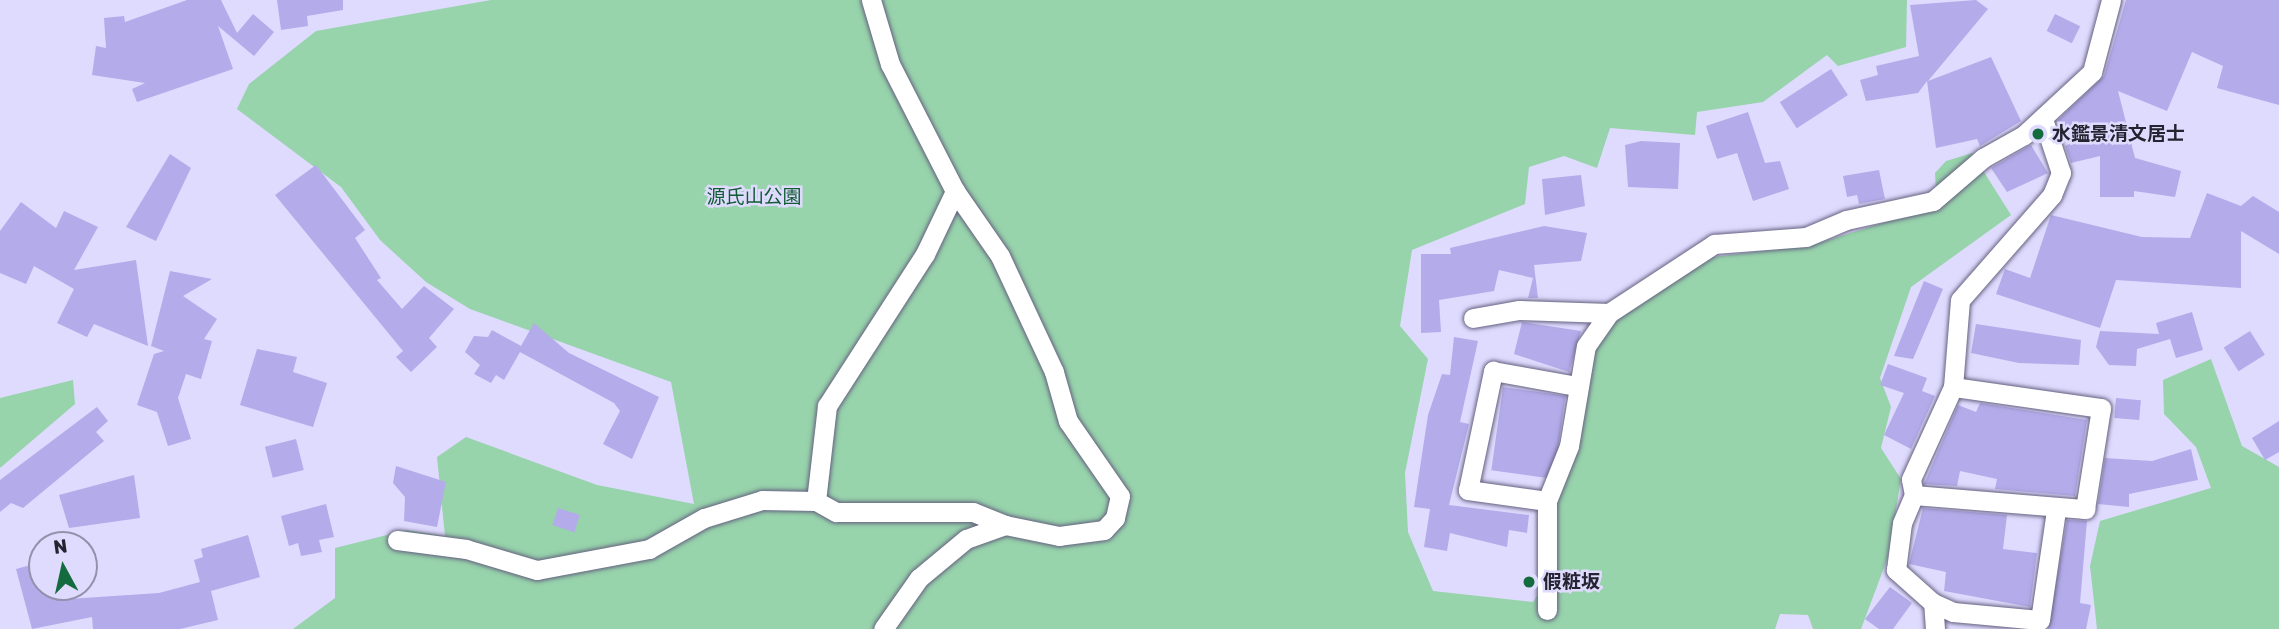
<!DOCTYPE html>
<html>
<head>
<meta charset="utf-8">
<style>
  body { margin:0 }
  #map { position:relative; width:2279px; height:629px; overflow:hidden; background:#dfdbfe; font-family:Rubik,"Noto Sans JP",sans-serif }
  div>[style] { position:absolute }
  [style*='--x'] { left:calc(var(--x)*1px); top:calc(var(--y)*1px); width:calc(var(--w)*1px); rotate:calc(var(--a)*1deg) }
  .green>* { inset:0; background:#97d3ab }
  .building>* { inset:0; background:#b4abea; transform-origin:0 0 }
  .roads { filter:drop-shadow(0 0 2px #656180) drop-shadow(0 0 2px #656180) }
  .minor>* { height:19px; margin:-9.5px; padding:0 9.5px; transform-origin:9.5px; border-radius:9.5px; background:#fff }
  .dots>* { width:19px; height:19px; translate:-50% -50%; box-sizing:border-box; border:4px solid #dfdbfe; border-radius:50% }
  span { translate:-50% -50%; white-space:nowrap; text-align:center; line-height:1.15; -webkit-text-stroke:5px #dfdbfe; paint-order:stroke }
  .poi-label { font-size:19px; color:#252330; font-weight:700 }
  .left { translate:0 -50%; text-align:left }
  .park-label { font-size:19px; color:#125c35 }
  .north { position:absolute; left:28px; top:531px; width:70px; height:70px; box-sizing:border-box; background:#dfdbfe; border:2px solid #9591ac; border-radius:50%; rotate:352deg; font-size:19px; font-weight:700; line-height:28px; text-align:center; color:#252330 }
  .north::after { content:''; display:block; margin:auto; width:24px; height:32px; background:#136b3e; clip-path:polygon(50% 0,100% 100%,50% 72%,0 100%) }
</style>
</head>
<body>
<div id="map">
  <div class="green">
    <div style="clip-path:polygon(491px 0,1907px 0,1906px 47px,1838px 66px,1827px 55px,1763px 102px,1697px 112px,1695px 135px,1610px 128px,1597px 168px,1564px 156px,1529px 167px,1525px 204px,1412px 250px,1400px 326px,1428px 359px,1405px 473px,1408px 532px,1433px 591px,1533px 602px,1543px 586px,1573px 394px,1610px 306px,1713px 257px,1812px 245px,1937px 206px,1935px 173px,1946px 161px,1972px 153px,2011px 215px,1911px 287px,1880px 378px,1891px 407px,1881px 448px,1901px 479px,1888px 557px,1861px 629px,1813px 629px,1808px 615px,1780px 614px,1775px 629px,293px 629px,335px 598px,335px 548px,407px 530px,445px 536px,437px 457px,466px 437px,597px 485px,694px 504px,671px 382px,470px 309px,426px 282px,380px 240px,341px 187px,237px 109px,249px 84px,316px 31px)"></div>
    <div style="clip-path:polygon(2211px 359px,2242px 446px,2279px 467px,2279px 629px,2097px 629px,2090px 566px,2100px 521px,2211px 488px,2196px 447px,2164px 414px,2163px 380px)"></div>
    <div style="clip-path:polygon(73px 380px,75px 404px,0 468px,0 398px)"></div>
  </div>
  <div class="building">
    <div style="clip-path:polygon(187px 0,221px 0,237px 33px,253px 14px,274px 32px,254px 56px,218px 26px,233px 69px,137px 102px,132px 89px,145px 83px,92px 75px,96px 46px,106px 48px,104px 18px,124px 16px,125px 22px)"></div>
    <div style="clip-path:polygon(277px 0,343px 0,343px 10px,307px 16px,308px 26px,281px 30px)"></div>
    <div style="clip-path:polygon(1976px 0,1988px 9px,1928px 81px,1991px 57px,2021px 121px,1980px 146px,1977px 139px,1936px 148px,1927px 81px,1918px 93px,1866px 101px,1860px 80px,1878px 75px,1876px 66px,1919px 56px,1910px 5px)"></div>
    <div style="clip-path:polygon(2126px 0,2279px 0,2279px 105px,2217px 88px,2223px 66px,2192px 52px,2167px 111px,2118px 91px,2135px 158px,2181px 171px,2175px 197px,2134px 191px,2134px 197px,2100px 197px,2100px 156px,2071px 163px,2065px 146px,2075px 141px,2057px 121px,2104px 76px)"></div>
    <div style="left:2055px;top:14px;width:28px;height:19px;rotate:26deg"></div>
    <div style="left:1831px;top:69px;width:31px;height:61px;rotate:57deg"></div>
    <div style="clip-path:polygon(1748px 112px,1765px 163px,1780px 161px,1789px 189px,1753px 201px,1737px 153px,1717px 159px,1706px 126px)"></div>
    <div style="clip-path:polygon(1641px 141px,1680px 143px,1678px 189px,1628px 187px,1625px 145px)"></div>
    <div style="clip-path:polygon(2031px 145px,2048px 173px,2007px 192px,1991px 168px)"></div>
    <div style="clip-path:polygon(170px 154px,191px 168px,156px 241px,126px 227px)"></div>
    <div style="clip-path:polygon(316px 165px,365px 230px,355px 238px,381px 278px,377px 280px,402px 309px,424px 286px,454px 309px,429px 338px,437px 347px,411px 372px,396px 357px,403px 351px,275px 195px)"></div>
    <div style="clip-path:polygon(1879px 170px,1885px 199px,1859px 204px,1857px 195px,1847px 197px,1843px 176px)"></div>
    <div style="clip-path:polygon(1581px 175px,1585px 206px,1545px 215px,1542px 179px)"></div>
    <div style="clip-path:polygon(2207px 193px,2241px 206px,2253px 196px,2279px 212px,2279px 254px,2241px 231px,2241px 288px,2116px 280px,2100px 328px,1996px 294px,2005px 269px,2030px 278px,2051px 215px,2142px 237px,2190px 238px)"></div>
    <div style="clip-path:polygon(21px 202px,56px 228px,64px 211px,98px 227px,74px 270px,136px 260px,148px 346px,94px 324px,87px 337px,57px 323px,74px 289px,34px 266px,26px 284px,0 273px,0 231px)"></div>
    <div style="clip-path:polygon(1544px 226px,1587px 233px,1581px 261px,1534px 265px,1538px 298px,1528px 298px,1533px 278px,1499px 270px,1494px 291px,1439px 300px,1441px 332px,1421px 333px,1421px 254px,1451px 254px,1450px 248px)"></div>
    <div style="clip-path:polygon(170px 271px,212px 279px,183px 296px,217px 319px,204px 339px,212px 341px,201px 379px,186px 374px,178px 398px,191px 439px,168px 446px,157px 412px,137px 405px,154px 354px,164px 351px,151px 346px)"></div>
    <div style="clip-path:polygon(1924px 281px,1943px 289px,1913px 359px,1894px 356px)"></div>
    <div style="clip-path:polygon(2192px 312px,2203px 350px,2176px 358px,2170px 339px,2137px 349px,2136px 366px,2109px 365px,2096px 347px,2100px 331px,2159px 334px,2156px 323px)"></div>
    <div style="clip-path:polygon(1522px 322px,1581px 331px,1569px 372px,1514px 354px)"></div>
    <div style="clip-path:polygon(534px 323px,569px 353px,659px 397px,632px 459px,603px 444px,620px 411px,614px 403px,520px 352px,504px 380px,496px 375px,491px 383px,474px 374px,480px 365px,465px 352px,474px 336px,488px 337px,492px 330px,521px 346px)"></div>
    <div style="clip-path:polygon(1976px 324px,2081px 340px,2079px 365px,2019px 363px,1971px 353px)"></div>
    <div style="left:2250px;top:331px;width:28px;height:31px;rotate:58deg"></div>
    <div style="clip-path:polygon(1454px 337px,1478px 341px,1460px 422px,1469px 424px,1449px 505px,1529px 515px,1527px 533px,1509px 530px,1507px 547px,1450px 533px,1447px 551px,1424px 547px,1430px 509px,1414px 507px,1428px 415px,1442px 374px,1450px 375px)"></div>
    <div style="clip-path:polygon(257px 349px,297px 357px,293px 372px,327px 383px,313px 427px,240px 405px)"></div>
    <div style="clip-path:polygon(1888px 364px,1927px 378px,1922px 391px,1935px 396px,1911px 449px,1884px 435px,1904px 393px,1880px 385px)"></div>
    <div style="left:1503px;top:387px;width:63px;height:84px;rotate:8deg"></div>
    <div style="left:2116px;top:398px;width:25px;height:20px;rotate:5deg"></div>
    <div style="clip-path:polygon(1980px 403px,2087px 420px,2075px 496px,1995px 489px,1997px 479px,1960px 471px,1957px 486px,1924px 484px,1958px 405px,1976px 412px)"></div>
    <div style="clip-path:polygon(97px 407px,108px 421px,96px 432px,104px 441px,23px 508px,11px 503px,0 512px,0 480px)"></div>
    <div style="clip-path:polygon(2279px 421px,2279px 452px,2265px 460px,2252px 438px)"></div>
    <div style="left:296px;top:439px;width:32px;height:32px;rotate:76deg"></div>
    <div style="clip-path:polygon(2191px 449px,2198px 480px,2129px 494px,2129px 507px,2098px 504px,2105px 458px,2152px 461px)"></div>
    <div style="clip-path:polygon(396px 466px,446px 482px,437px 527px,404px 521px,405px 497px,393px 483px)"></div>
    <div style="clip-path:polygon(134px 475px,140px 518px,69px 528px,59px 495px)"></div>
    <div style="clip-path:polygon(326px 504px,334px 537px,319px 540px,322px 552px,301px 556px,298px 543px,289px 546px,281px 516px)"></div>
    <div style="left:558px;top:508px;width:23px;height:18px;rotate:18deg"></div>
    <div style="clip-path:polygon(1923px 508px,2007px 515px,2003px 549px,2037px 553px,2030px 607px,1944px 591px,1946px 572px,1909px 564px)"></div>
    <div style="clip-path:polygon(2067px 520px,2087px 521px,2080px 603px,2091px 605px,2086px 629px,2048px 629px)"></div>
    <div style="clip-path:polygon(248px 535px,260px 577px,211px 591px,218px 620px,180px 629px,93px 629px,92px 617px,32px 629px,16px 569px,42px 562px,42px 587px,65px 587px,68px 599px,159px 593px,200px 582px,194px 560px,203px 557px,201px 549px)"></div>
    <div style="clip-path:polygon(1890px 587px,1912px 603px,1893px 629px,1879px 629px,1865px 619px)"></div>
  </div>
  <div class="roads">
    <div class="minor">
      <div style="--x:871;--y:0;--w:67;--a:73.5"></div>
      <div style="--x:890;--y:64;--w:143;--a:62.9"></div>
      <div style="--x:955;--y:191;--w:79;--a:55.3"></div>
      <div style="--x:1000;--y:256;--w:128;--a:65"></div>
      <div style="--x:1054;--y:372;--w:51;--a:74.1"></div>
      <div style="--x:1068;--y:421;--w:91;--a:55.3"></div>
      <div style="--x:1120;--y:496;--w:23;--a:103"></div>
      <div style="--x:1115;--y:518;--w:16;--a:133"></div>
      <div style="--x:1104;--y:530;--w:45;--a:172.4"></div>
      <div style="--x:1059;--y:536;--w:55;--a:-168.5"></div>
      <div style="--x:1005;--y:525;--w:41;--a:160.3"></div>
      <div style="--x:966;--y:539;--w:61;--a:140.3"></div>
      <div style="--x:919;--y:578;--w:62;--a:125.2"></div>
      <div style="--x:1473;--y:318;--w:47;--a:-9.9"></div>
      <div style="--x:1519;--y:310;--w:90;--a:1.9"></div>
      <div style="--x:1914;--y:495;--w:172;--a:4.7"></div>
      <div style="--x:2085;--y:509;--w:102;--a:-81"></div>
      <div style="--x:2101;--y:408;--w:149;--a:-171.9"></div>
      <div style="--x:816;--y:501;--w:96;--a:-83.4"></div>
      <div style="--x:827;--y:406;--w:181;--a:-57.2"></div>
      <div style="--x:925;--y:254;--w:70;--a:-64.5"></div>
      <div style="--x:1547;--y:501;--w:80;--a:-172.1"></div>
      <div style="--x:1468;--y:490;--w:122;--a:-78.1"></div>
      <div style="--x:1493;--y:371;--w:84;--a:10.2"></div>
      <div style="--x:397;--y:540;--w:70;--a:7.4"></div>
      <div style="--x:466;--y:549;--w:74;--a:16.5"></div>
      <div style="--x:537;--y:570;--w:114;--a:-10.6"></div>
      <div style="--x:649;--y:549;--w:63;--a:-29.4"></div>
      <div style="--x:704;--y:518;--w:61;--a:-17.2"></div>
      <div style="--x:762;--y:500;--w:54;--a:1.1"></div>
      <div style="--x:816;--y:501;--w:23;--a:29"></div>
      <div style="--x:836;--y:512;--w:137;--a:0"></div>
      <div style="--x:973;--y:512;--w:35;--a:22"></div>
      <div style="--x:1933;--y:603;--w:22;--a:24"></div>
      <div style="--x:1953;--y:612;--w:87;--a:5.3"></div>
      <div style="--x:2040;--y:620;--w:111;--a:-81.7"></div>
      <div style="--x:1547;--y:610;--w:109;--a:-90"></div>
      <div style="--x:1547;--y:501;--w:59;--a:-68.2"></div>
      <div style="--x:1569;--y:446;--w:101;--a:-80.4"></div>
      <div style="--x:1586;--y:346;--w:40;--a:-55.1"></div>
      <div style="--x:1609;--y:313;--w:126;--a:-33.3"></div>
      <div style="--x:1714;--y:244;--w:92;--a:-4.4"></div>
      <div style="--x:1806;--y:237;--w:43;--a:-23"></div>
      <div style="--x:1846;--y:220;--w:89;--a:-12.3"></div>
      <div style="--x:1933;--y:201;--w:66;--a:-40.7"></div>
      <div style="--x:1983;--y:158;--w:47;--a:-29.3"></div>
      <div style="--x:2024;--y:135;--w:93;--a:-42.8"></div>
      <div style="--x:2092;--y:72;--w:74;--a:-75.2"></div>
      <div style="--x:1935;--y:629;--w:26;--a:-94"></div>
      <div style="--x:1933;--y:603;--w:50;--a:-138.3"></div>
      <div style="--x:1896;--y:570;--w:47;--a:-82.7"></div>
      <div style="--x:1902;--y:523;--w:30;--a:-67"></div>
      <div style="--x:1914;--y:495;--w:16;--a:-101"></div>
      <div style="--x:1911;--y:479;--w:101;--a:-65.5"></div>
      <div style="--x:1953;--y:387;--w:87;--a:-85.4"></div>
      <div style="--x:1960;--y:300;--w:140;--a:-48.8"></div>
      <div style="--x:2052;--y:195;--w:24;--a:-68"></div>
      <div style="--x:2061;--y:173;--w:57;--a:-108.4"></div>
    </div>
  </div>
  <div class="dots">
    <div style="left:2038px;top:134px;background:#136b3e"></div>
    <div style="left:1529px;top:582px;background:#136b3e"></div>
  </div>
  <div class="poi-label">
    <span class="left" style="left:2052px;top:134px">水鑑景清文居士</span>
    <span class="left" style="left:1543px;top:582px">假粧坂</span>
  </div>
  <div class="park-label">
    <span style="left:754px;top:197px">源氏山公園</span>
  </div>
  <div class="north">N</div>
</div>
</body>
</html>
